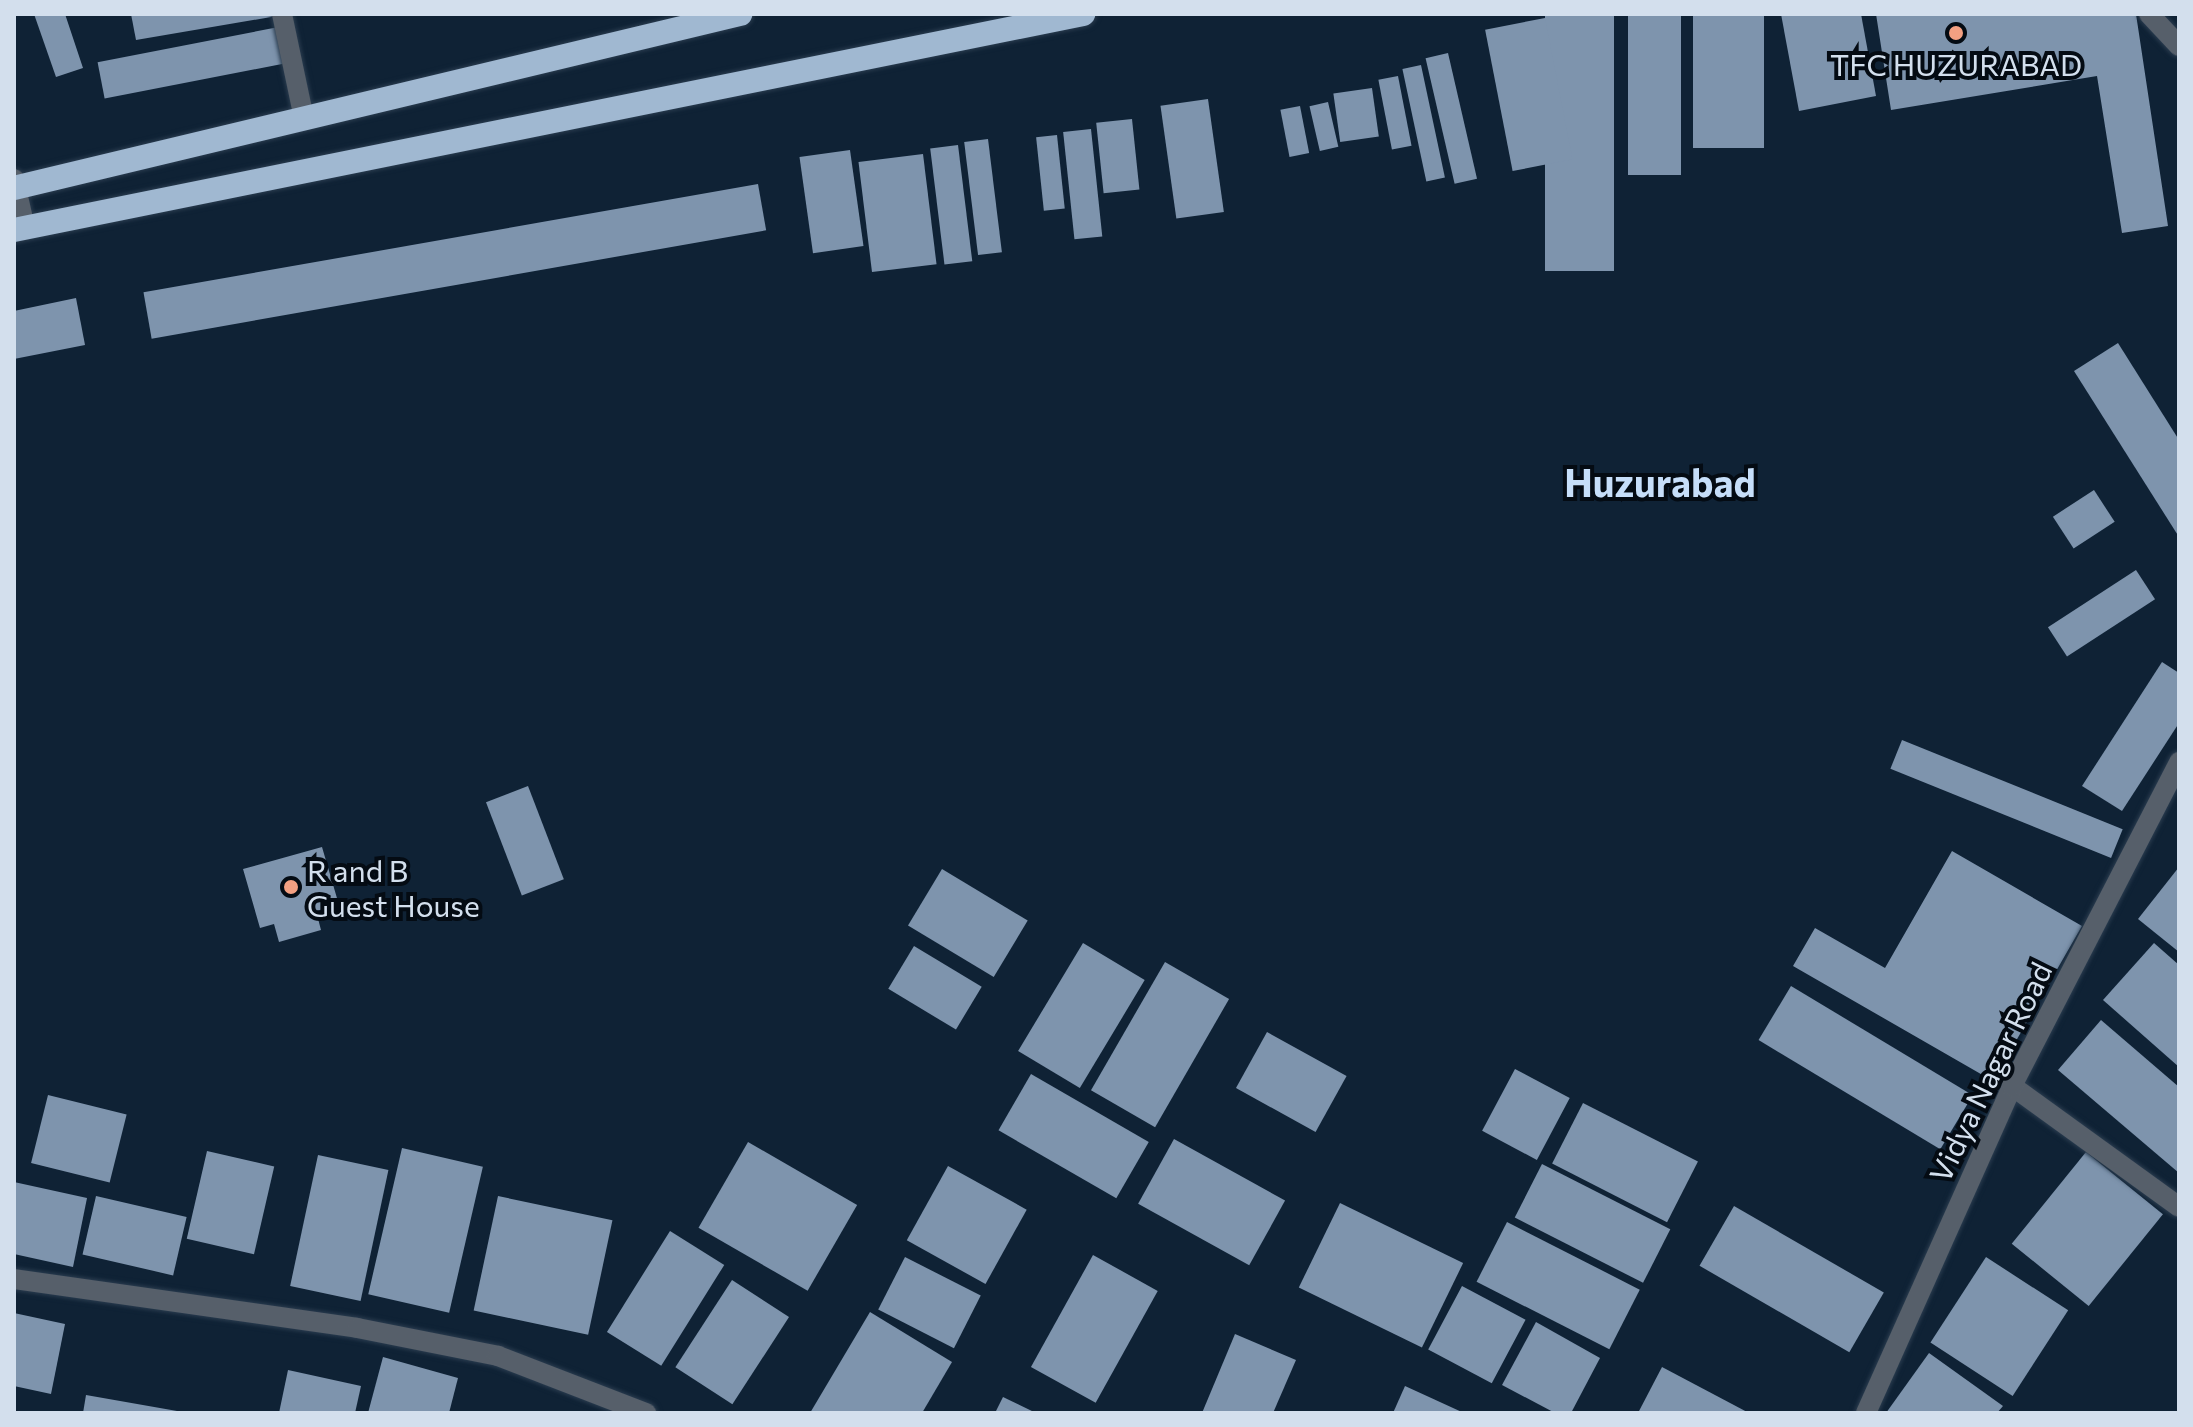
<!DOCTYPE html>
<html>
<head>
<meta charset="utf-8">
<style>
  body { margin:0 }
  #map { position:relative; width:2193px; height:1427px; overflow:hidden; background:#0f2235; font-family:Commissioner,sans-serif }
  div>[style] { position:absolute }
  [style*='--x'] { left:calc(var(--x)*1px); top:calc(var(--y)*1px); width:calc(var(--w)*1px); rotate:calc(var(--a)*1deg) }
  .building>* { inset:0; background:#7e94ad; transform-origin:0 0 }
  .roads { filter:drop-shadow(0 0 2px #2a3c4f) drop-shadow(0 0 2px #2a3c4f) }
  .minor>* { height:20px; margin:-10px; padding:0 10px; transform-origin:10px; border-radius:10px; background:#565f6a }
  .highway>* { height:24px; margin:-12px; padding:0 12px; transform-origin:12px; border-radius:12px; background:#a0b8d1 }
  .dots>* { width:22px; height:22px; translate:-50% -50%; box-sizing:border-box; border:4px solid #040b13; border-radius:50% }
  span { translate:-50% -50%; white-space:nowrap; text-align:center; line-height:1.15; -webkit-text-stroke:8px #040b13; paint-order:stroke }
  .poi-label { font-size:30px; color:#d3dfed }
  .left { translate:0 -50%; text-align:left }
  .street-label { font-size:30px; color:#d3dfed }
  .district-label { font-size:38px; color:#c6def9; font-weight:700 }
  .frame { position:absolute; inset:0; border:16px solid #d3dfed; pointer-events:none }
</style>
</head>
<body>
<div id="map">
  <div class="building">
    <div style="clip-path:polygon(34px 14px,65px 14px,83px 68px,56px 77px)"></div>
    <div style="clip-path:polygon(131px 14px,277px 14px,277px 16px,136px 40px)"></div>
    <div style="left:1545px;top:14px;width:69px;height:257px"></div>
    <div style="left:1628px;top:14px;width:53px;height:161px"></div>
    <div style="left:1693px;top:14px;width:71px;height:134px"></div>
    <div style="clip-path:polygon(1781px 14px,1861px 14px,1876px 96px,1799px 111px)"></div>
    <div style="clip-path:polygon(1876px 14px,2136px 14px,2168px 226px,2122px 233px,2097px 76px,1891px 110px)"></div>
    <div style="left:1545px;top:18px;width:144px;height:61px;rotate:79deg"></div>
    <div style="left:289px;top:25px;width:37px;height:195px;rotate:79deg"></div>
    <div style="left:1448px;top:53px;width:129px;height:23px;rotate:77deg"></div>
    <div style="left:1421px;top:65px;width:115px;height:19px;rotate:78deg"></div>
    <div style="left:1398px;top:76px;width:71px;height:20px;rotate:79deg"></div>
    <div style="left:1372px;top:88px;width:49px;height:39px;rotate:82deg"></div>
    <div style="left:1208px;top:99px;width:114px;height:48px;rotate:82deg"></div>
    <div style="left:1328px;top:102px;width:46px;height:19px;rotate:77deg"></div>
    <div style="left:1300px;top:106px;width:48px;height:20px;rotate:79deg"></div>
    <div style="left:1132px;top:119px;width:71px;height:36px;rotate:84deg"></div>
    <div style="left:1091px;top:129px;width:108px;height:28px;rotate:84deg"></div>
    <div style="left:1057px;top:135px;width:74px;height:21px;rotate:84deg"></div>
    <div style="left:988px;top:139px;width:114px;height:24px;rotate:83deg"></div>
    <div style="left:958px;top:145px;width:117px;height:28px;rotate:83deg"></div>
    <div style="left:850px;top:150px;width:97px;height:51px;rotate:82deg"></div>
    <div style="left:923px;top:154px;width:111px;height:65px;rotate:83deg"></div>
    <div style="left:758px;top:184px;width:47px;height:624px;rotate:80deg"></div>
    <div style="clip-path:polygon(76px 298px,85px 345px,14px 359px,14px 311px)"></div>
    <div style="clip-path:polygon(2118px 343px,2179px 440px,2179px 537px,2074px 371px)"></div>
    <div style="left:2094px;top:490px;width:38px;height:49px;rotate:57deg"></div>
    <div style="left:2136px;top:570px;width:35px;height:105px;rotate:57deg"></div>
    <div style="clip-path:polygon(2162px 662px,2179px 673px,2179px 723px,2122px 811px,2082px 786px)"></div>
    <div style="left:1902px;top:740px;width:238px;height:31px;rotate:22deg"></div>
    <div style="left:528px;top:786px;width:100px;height:45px;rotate:69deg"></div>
    <div style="clip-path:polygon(322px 847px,339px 905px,316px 911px,321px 930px,279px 942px,274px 924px,260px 928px,243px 869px)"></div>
    <div style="clip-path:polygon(1952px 851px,2082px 926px,1993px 1081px,1793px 966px,1815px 928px,1885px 968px)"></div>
    <div style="clip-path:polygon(2179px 867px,2179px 952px,2138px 919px)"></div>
    <div style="left:942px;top:869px;width:100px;height:66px;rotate:31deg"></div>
    <div style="left:1083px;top:943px;width:72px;height:126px;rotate:31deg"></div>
    <div style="clip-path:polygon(2154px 943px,2179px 965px,2179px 1067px,2103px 1000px)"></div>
    <div style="left:914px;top:946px;width:79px;height:50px;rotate:31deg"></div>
    <div style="left:1165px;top:962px;width:74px;height:148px;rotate:30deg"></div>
    <div style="left:1791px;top:986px;width:212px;height:63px;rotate:31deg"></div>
    <div style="clip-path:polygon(2101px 1020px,2179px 1087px,2179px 1173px,2058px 1070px)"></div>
    <div style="left:1267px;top:1032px;width:91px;height:64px;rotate:29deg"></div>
    <div style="left:1515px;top:1069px;width:62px;height:70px;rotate:28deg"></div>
    <div style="left:1031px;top:1074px;width:136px;height:65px;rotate:30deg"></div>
    <div style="left:48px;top:1095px;width:81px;height:70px;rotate:14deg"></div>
    <div style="left:1583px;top:1103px;width:129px;height:68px;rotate:27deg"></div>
    <div style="left:1174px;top:1139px;width:127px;height:74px;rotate:29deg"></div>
    <div style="left:748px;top:1142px;width:126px;height:99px;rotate:30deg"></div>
    <div style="left:402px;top:1148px;width:83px;height:150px;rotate:13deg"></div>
    <div style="left:207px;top:1151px;width:69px;height:90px;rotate:13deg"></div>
    <div style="left:2086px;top:1152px;width:99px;height:118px;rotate:39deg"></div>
    <div style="left:318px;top:1155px;width:72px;height:134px;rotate:12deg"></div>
    <div style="left:1542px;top:1164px;width:144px;height:60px;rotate:27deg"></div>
    <div style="left:948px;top:1166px;width:90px;height:85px;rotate:29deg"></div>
    <div style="clip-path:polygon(14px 1182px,87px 1198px,73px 1267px,14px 1254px)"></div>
    <div style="left:96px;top:1196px;width:93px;height:60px;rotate:13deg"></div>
    <div style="left:498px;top:1196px;width:117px;height:117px;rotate:12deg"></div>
    <div style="left:1340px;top:1203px;width:137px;height:94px;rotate:26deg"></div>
    <div style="left:1734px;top:1206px;width:173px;height:69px;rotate:30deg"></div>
    <div style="left:1507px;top:1222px;width:149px;height:67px;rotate:27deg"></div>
    <div style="left:670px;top:1231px;width:64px;height:119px;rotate:32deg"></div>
    <div style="left:1093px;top:1255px;width:74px;height:128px;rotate:29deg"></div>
    <div style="left:905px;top:1257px;width:85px;height:59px;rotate:27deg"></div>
    <div style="left:1986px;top:1257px;width:98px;height:102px;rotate:33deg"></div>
    <div style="left:732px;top:1280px;width:68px;height:104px;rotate:33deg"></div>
    <div style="left:1462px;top:1286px;width:72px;height:72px;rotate:28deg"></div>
    <div style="clip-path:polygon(870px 1312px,952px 1362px,922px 1413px,810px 1413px)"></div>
    <div style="clip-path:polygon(14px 1313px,65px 1324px,51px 1394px,14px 1386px)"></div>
    <div style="clip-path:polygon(1536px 1322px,1600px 1358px,1571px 1413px,1555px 1413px,1502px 1385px)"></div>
    <div style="clip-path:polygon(1235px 1334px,1296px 1360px,1273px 1413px,1202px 1413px)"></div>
    <div style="clip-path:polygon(1929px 1353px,2003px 1406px,1997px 1413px,1886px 1413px)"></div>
    <div style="clip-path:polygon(383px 1357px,458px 1378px,449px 1413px,368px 1413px)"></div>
    <div style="clip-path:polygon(1662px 1367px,1749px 1413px,1638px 1413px)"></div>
    <div style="clip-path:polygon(288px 1370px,361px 1386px,355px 1413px,279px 1413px)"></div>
    <div style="clip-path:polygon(1405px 1386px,1464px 1413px,1393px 1413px)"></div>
    <div style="clip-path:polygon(86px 1395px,177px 1411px,177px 1413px,83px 1413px)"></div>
    <div style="clip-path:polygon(1003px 1397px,1036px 1413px,995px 1413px)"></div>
  </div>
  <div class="roads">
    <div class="minor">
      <div style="--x:282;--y:14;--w:106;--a:78.1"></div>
      <div style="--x:2149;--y:14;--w:44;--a:46.8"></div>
      <div style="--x:14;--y:179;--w:50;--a:77.3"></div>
      <div style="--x:2012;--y:1086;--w:206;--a:35.9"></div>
      <div style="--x:14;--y:1279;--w:346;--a:8.1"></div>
      <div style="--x:357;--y:1328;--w:144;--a:11.2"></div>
      <div style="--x:498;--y:1356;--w:159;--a:21.1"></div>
      <div style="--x:1866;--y:1413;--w:358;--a:-65.9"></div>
      <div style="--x:2012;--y:1086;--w:365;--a:-62.7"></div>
    </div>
    <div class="highway">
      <div style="--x:14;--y:188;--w:747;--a:-13.48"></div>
      <div style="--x:14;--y:230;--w:1091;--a:-11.42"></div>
    </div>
  </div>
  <div class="dots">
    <div style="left:1956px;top:33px;background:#f3a082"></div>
    <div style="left:291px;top:887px;background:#f3a082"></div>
  </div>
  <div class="poi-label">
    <span style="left:1956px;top:64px">TFC HUZURABAD</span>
    <span class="left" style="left:307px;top:887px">R and B<br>Guest House</span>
  </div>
  <div class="street-label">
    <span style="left:1990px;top:1072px;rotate:-64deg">Vidya Nagar Road</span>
  </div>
  <div class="district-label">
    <span style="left:1660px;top:482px">Huzurabad</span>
  </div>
  <div class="frame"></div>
</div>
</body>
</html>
